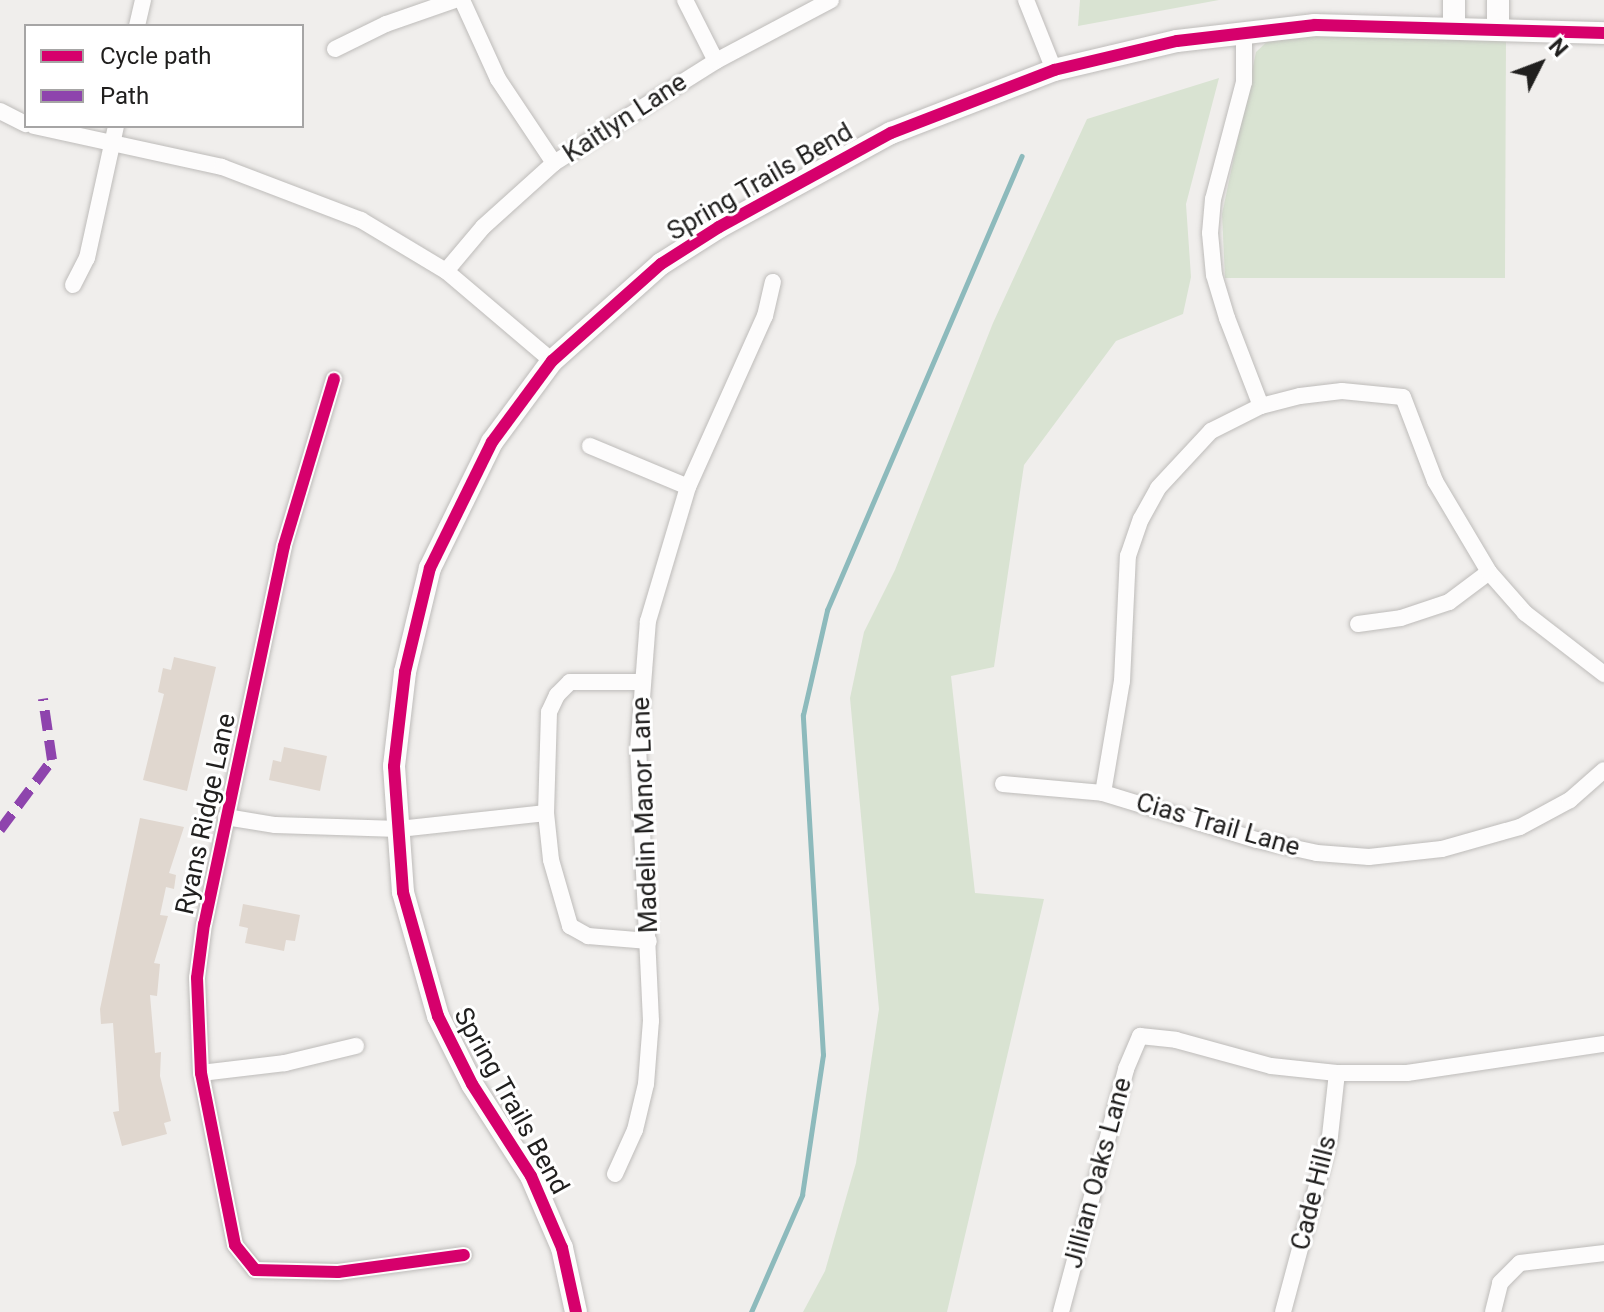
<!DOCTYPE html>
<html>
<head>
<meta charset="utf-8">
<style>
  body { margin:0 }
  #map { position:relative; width:1604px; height:1312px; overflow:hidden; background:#f0eeec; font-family:Roboto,sans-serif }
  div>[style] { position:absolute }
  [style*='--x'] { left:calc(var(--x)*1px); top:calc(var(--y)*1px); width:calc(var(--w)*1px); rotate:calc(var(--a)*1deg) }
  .green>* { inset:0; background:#d9e3d2 }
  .stream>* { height:5px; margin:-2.5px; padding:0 2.5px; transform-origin:2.5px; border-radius:2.5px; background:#8dbabc }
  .building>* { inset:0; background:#e0d7cf }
  .roads { filter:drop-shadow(0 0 2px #bebcba) drop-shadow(0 0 2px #bebcba) }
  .street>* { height:16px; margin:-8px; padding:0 8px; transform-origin:8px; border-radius:8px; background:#fdfcfc }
  .secondary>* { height:22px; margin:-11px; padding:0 11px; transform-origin:11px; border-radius:11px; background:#fdfcfc }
  .quiet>* { height:10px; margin-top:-5px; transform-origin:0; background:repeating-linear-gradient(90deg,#8e44ad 0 20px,transparent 0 30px) }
  .cycleway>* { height:12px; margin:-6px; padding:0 6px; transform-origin:6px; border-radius:6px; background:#d6006c }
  span { translate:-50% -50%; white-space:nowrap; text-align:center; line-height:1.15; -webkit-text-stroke:6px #fff; paint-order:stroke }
  .street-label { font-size:26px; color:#201f1e }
  .legend { position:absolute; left:24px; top:24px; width:280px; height:104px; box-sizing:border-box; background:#fff; border:2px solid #a6a5a5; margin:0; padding:10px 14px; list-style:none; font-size:24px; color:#201f1e }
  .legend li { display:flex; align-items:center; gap:16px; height:40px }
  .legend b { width:40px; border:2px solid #a6a5a5 }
  .north { position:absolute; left:1500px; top:24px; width:80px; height:80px; -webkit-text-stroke:6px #fff; paint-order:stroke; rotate:48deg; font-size:22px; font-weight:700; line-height:32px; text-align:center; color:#201f1e }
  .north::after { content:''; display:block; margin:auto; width:28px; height:36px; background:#201f1e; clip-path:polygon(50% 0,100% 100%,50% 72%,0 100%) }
</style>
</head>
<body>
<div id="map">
  <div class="green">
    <div style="clip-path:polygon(1080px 0,1219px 0,1078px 26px)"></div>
    <div style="clip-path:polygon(1309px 36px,1506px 39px,1505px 278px,1225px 278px,1222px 214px,1256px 52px,1270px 39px)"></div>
    <div style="clip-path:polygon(1219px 78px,1186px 204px,1191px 277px,1183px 314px,1116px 341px,1024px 465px,994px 667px,951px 676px,975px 893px,1044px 899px,947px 1312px,803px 1312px,825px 1271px,856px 1163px,879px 1009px,850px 698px,864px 632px,895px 570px,993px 323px,1087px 119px)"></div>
  </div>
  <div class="stream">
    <div style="--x:751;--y:1312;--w:128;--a:-66.4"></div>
    <div style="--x:802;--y:1195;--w:142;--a:-81.5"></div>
    <div style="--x:823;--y:1055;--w:341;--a:-93.4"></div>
    <div style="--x:803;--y:715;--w:108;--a:-77.1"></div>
    <div style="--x:827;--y:610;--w:494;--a:-66.8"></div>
  </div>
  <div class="building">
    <div style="clip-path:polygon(174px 657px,216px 667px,187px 791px,143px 780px,164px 694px,158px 692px,163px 668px,171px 670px)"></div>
    <div style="clip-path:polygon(284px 747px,327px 756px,320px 791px,269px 780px,273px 760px,281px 762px)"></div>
    <div style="clip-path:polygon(140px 818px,184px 827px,169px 873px,176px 875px,174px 889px,166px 887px,160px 915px,168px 916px,154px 963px,160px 964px,157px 996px,150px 995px,155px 1053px,161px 1052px,160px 1076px,171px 1121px,164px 1123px,167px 1134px,122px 1146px,113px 1112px,119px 1111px,113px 1023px,101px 1024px,100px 1009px)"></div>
    <div style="clip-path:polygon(243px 904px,300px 915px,295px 941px,286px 940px,284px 951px,245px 943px,248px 928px,239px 926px)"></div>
  </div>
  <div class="roads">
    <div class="street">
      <div style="--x:462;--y:0;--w:87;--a:65.5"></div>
      <div style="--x:498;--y:79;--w:101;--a:56.3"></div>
      <div style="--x:685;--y:0;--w:68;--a:63.1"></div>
      <div style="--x:1026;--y:0;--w:75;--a:68.2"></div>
      <div style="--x:137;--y:26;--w:27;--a:-77"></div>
      <div style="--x:1244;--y:31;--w:51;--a:90"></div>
      <div style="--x:1244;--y:82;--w:121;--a:104.8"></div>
      <div style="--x:1213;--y:199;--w:34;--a:95"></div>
      <div style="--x:1210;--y:233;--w:42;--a:84.6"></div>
      <div style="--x:1214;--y:275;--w:45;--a:73.2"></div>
      <div style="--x:1227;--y:318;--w:94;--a:68.9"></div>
      <div style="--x:335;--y:49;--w:57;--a:-26.1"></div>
      <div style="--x:386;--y:24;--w:73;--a:-19.2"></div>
      <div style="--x:0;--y:111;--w:29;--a:27"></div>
      <div style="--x:34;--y:126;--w:192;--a:12.3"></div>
      <div style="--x:222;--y:167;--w:149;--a:20.9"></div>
      <div style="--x:361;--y:220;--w:99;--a:31"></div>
      <div style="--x:446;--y:271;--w:139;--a:40.3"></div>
      <div style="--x:446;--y:271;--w:57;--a:-49.9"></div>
      <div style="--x:483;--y:227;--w:96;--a:-42"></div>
      <div style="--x:554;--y:163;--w:191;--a:-32.2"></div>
      <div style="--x:716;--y:61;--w:130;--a:-27.9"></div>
      <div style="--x:73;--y:285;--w:30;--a:-63"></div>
      <div style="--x:87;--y:258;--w:135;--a:-77.6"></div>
      <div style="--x:334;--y:379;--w:174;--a:106.7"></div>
      <div style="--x:284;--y:546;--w:386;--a:101.9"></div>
      <div style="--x:204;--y:924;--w:54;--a:97.4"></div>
      <div style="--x:197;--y:978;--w:95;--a:87.6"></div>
      <div style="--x:201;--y:1073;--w:175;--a:78.8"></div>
      <div style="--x:235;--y:1245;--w:32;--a:51"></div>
      <div style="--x:255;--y:1270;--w:83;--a:1.4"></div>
      <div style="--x:338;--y:1272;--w:127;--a:-7.7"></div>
      <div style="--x:590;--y:446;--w:106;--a:22.7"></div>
      <div style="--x:1358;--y:624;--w:43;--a:-7.9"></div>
      <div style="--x:1401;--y:618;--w:51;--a:-18.4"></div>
      <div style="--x:1449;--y:602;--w:50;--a:-36.9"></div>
      <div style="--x:641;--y:682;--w:71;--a:180"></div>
      <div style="--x:570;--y:682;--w:18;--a:135"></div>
      <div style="--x:557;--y:695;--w:19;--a:115"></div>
      <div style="--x:549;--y:712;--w:101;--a:91.7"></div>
      <div style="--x:546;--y:813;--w:47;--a:83.9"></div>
      <div style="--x:551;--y:860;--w:69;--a:73.9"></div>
      <div style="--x:570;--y:926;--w:21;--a:29"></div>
      <div style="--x:588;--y:936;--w:61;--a:4.7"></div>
      <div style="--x:1003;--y:784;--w:100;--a:5.1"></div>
      <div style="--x:1103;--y:793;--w:161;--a:17"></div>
      <div style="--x:1257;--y:840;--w:61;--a:12.2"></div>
      <div style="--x:1317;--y:853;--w:52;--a:4.4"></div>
      <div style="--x:1369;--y:857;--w:73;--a:-6.3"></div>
      <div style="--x:1442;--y:849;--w:81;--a:-15.8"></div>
      <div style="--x:1520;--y:827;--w:57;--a:-28.4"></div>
      <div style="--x:1570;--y:800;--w:45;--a:-41.4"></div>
      <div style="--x:1103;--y:793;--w:114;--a:-80.4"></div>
      <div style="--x:1122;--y:681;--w:125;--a:-87.3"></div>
      <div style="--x:1128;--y:556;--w:39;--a:-71"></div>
      <div style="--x:1141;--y:519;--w:35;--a:-61"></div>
      <div style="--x:1158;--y:488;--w:78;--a:-47.1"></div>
      <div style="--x:1211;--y:431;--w:56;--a:-26.6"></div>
      <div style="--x:1261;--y:406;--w:40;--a:-14.4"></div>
      <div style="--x:1300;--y:396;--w:42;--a:-6.8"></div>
      <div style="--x:1342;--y:391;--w:61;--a:5.6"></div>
      <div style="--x:1403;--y:397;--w:90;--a:69.1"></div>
      <div style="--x:1435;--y:481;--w:106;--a:59.3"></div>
      <div style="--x:1489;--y:572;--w:55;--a:48.7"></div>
      <div style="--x:1525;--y:613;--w:100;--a:37.7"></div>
      <div style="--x:226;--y:817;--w:50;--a:9.3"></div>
      <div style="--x:275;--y:825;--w:124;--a:1.8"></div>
      <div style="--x:399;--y:829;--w:148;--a:-6.2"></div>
      <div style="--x:201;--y:1073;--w:85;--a:-6.8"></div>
      <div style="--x:285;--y:1063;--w:73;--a:-13.5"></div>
      <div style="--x:615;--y:1174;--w:48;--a:-65.6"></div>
      <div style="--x:635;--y:1130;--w:47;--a:-76.6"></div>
      <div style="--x:646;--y:1084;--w:63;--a:-85.5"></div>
      <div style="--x:651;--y:1021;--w:271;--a:-92.7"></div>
      <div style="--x:638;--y:750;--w:129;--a:-85.6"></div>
      <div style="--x:648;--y:621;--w:140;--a:-73.4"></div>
      <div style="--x:688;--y:487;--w:188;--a:-65.8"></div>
      <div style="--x:765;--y:316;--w:35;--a:-77"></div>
      <div style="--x:1061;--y:1312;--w:252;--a:-75"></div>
      <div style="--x:1126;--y:1069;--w:36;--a:-67"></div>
      <div style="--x:1140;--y:1036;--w:36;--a:6"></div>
      <div style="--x:1176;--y:1040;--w:98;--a:15.3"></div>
      <div style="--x:1271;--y:1066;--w:66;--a:6.1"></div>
      <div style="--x:1337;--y:1073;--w:70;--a:0"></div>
      <div style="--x:1407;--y:1073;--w:199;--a:-8.4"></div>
      <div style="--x:1283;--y:1312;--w:182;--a:-75"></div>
      <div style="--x:1330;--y:1136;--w:63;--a:-83.7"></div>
      <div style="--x:1493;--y:1312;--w:30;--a:-76"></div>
      <div style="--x:1500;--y:1283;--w:28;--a:-45"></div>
      <div style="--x:1520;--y:1263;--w:85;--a:-6.8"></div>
    </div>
    <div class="secondary">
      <div style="--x:1454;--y:0;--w:27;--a:90"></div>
      <div style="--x:1498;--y:29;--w:29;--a:-90"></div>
      <div style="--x:576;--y:1312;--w:66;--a:-102.3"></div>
      <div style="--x:562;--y:1248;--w:78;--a:-113.3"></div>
      <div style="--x:531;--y:1176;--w:109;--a:-122.7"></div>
      <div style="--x:472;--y:1084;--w:76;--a:-116.6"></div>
      <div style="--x:438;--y:1016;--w:129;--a:-105.8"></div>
      <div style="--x:403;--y:892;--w:126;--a:-94.1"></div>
      <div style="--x:394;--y:766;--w:95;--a:-83.3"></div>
      <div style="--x:405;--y:672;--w:107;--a:-76.5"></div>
      <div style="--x:430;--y:568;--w:140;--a:-63.8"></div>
      <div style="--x:492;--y:442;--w:101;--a:-53.5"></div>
      <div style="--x:552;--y:361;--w:146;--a:-41.7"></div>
      <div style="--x:661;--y:264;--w:69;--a:-32.5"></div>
      <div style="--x:719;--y:227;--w:196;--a:-28.7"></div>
      <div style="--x:891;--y:133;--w:175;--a:-21.1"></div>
      <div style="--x:1054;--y:70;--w:126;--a:-13.3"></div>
      <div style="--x:1177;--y:41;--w:139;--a:-6.6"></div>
      <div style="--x:1315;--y:25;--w:289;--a:1.6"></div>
    </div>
  </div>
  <div class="quiet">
    <div style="--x:0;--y:830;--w:87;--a:-53.4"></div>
    <div style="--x:52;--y:760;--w:62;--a:-98.4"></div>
  </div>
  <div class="cycleway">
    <div style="--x:334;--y:379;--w:174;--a:106.7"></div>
    <div style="--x:284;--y:546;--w:386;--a:101.9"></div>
    <div style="--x:204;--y:924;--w:54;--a:97.4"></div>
    <div style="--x:197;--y:978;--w:95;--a:87.6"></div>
    <div style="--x:201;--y:1073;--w:175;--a:78.8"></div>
    <div style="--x:235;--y:1245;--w:32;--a:51"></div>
    <div style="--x:255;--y:1270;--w:83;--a:1.4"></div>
    <div style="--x:338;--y:1272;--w:127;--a:-7.7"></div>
    <div style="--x:576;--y:1312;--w:66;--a:-102.3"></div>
    <div style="--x:562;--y:1248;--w:78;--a:-113.3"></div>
    <div style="--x:531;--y:1176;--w:109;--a:-122.7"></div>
    <div style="--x:472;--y:1084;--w:76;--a:-116.6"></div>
    <div style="--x:438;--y:1016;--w:129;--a:-105.8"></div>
    <div style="--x:403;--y:892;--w:126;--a:-94.1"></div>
    <div style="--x:394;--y:766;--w:95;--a:-83.3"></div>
    <div style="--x:405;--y:672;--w:107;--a:-76.5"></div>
    <div style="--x:430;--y:568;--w:140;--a:-63.8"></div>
    <div style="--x:492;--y:442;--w:101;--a:-53.5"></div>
    <div style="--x:552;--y:361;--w:146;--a:-41.7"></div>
    <div style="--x:661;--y:264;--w:69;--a:-32.5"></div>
    <div style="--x:719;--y:227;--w:196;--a:-28.7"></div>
    <div style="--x:891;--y:133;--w:175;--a:-21.1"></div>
    <div style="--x:1054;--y:70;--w:126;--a:-13.3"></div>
    <div style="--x:1177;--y:41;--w:139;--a:-6.6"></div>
    <div style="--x:1315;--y:25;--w:289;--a:1.6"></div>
  </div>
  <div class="street-label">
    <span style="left:625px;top:118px;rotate:-33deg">Kaitlyn Lane</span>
    <span style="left:760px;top:182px;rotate:-30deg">Spring Trails Bend</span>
    <span style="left:206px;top:814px;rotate:-78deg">Ryans Ridge Lane</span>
    <span style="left:645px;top:815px;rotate:-92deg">Madelin Manor Lane</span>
    <span style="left:1218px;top:825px;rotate:16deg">Cias Trail Lane</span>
    <span style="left:511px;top:1101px;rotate:61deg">Spring Trails Bend</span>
    <span style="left:1098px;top:1173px;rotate:-75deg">Jillian Oaks Lane</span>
    <span style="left:1314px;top:1193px;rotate:-76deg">Cade Hills</span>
  </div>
  <ul class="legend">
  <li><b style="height:10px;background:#d6006c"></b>Cycle path</li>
  <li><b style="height:10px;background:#8e44ad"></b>Path</li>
  </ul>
  <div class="north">N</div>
</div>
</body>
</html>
